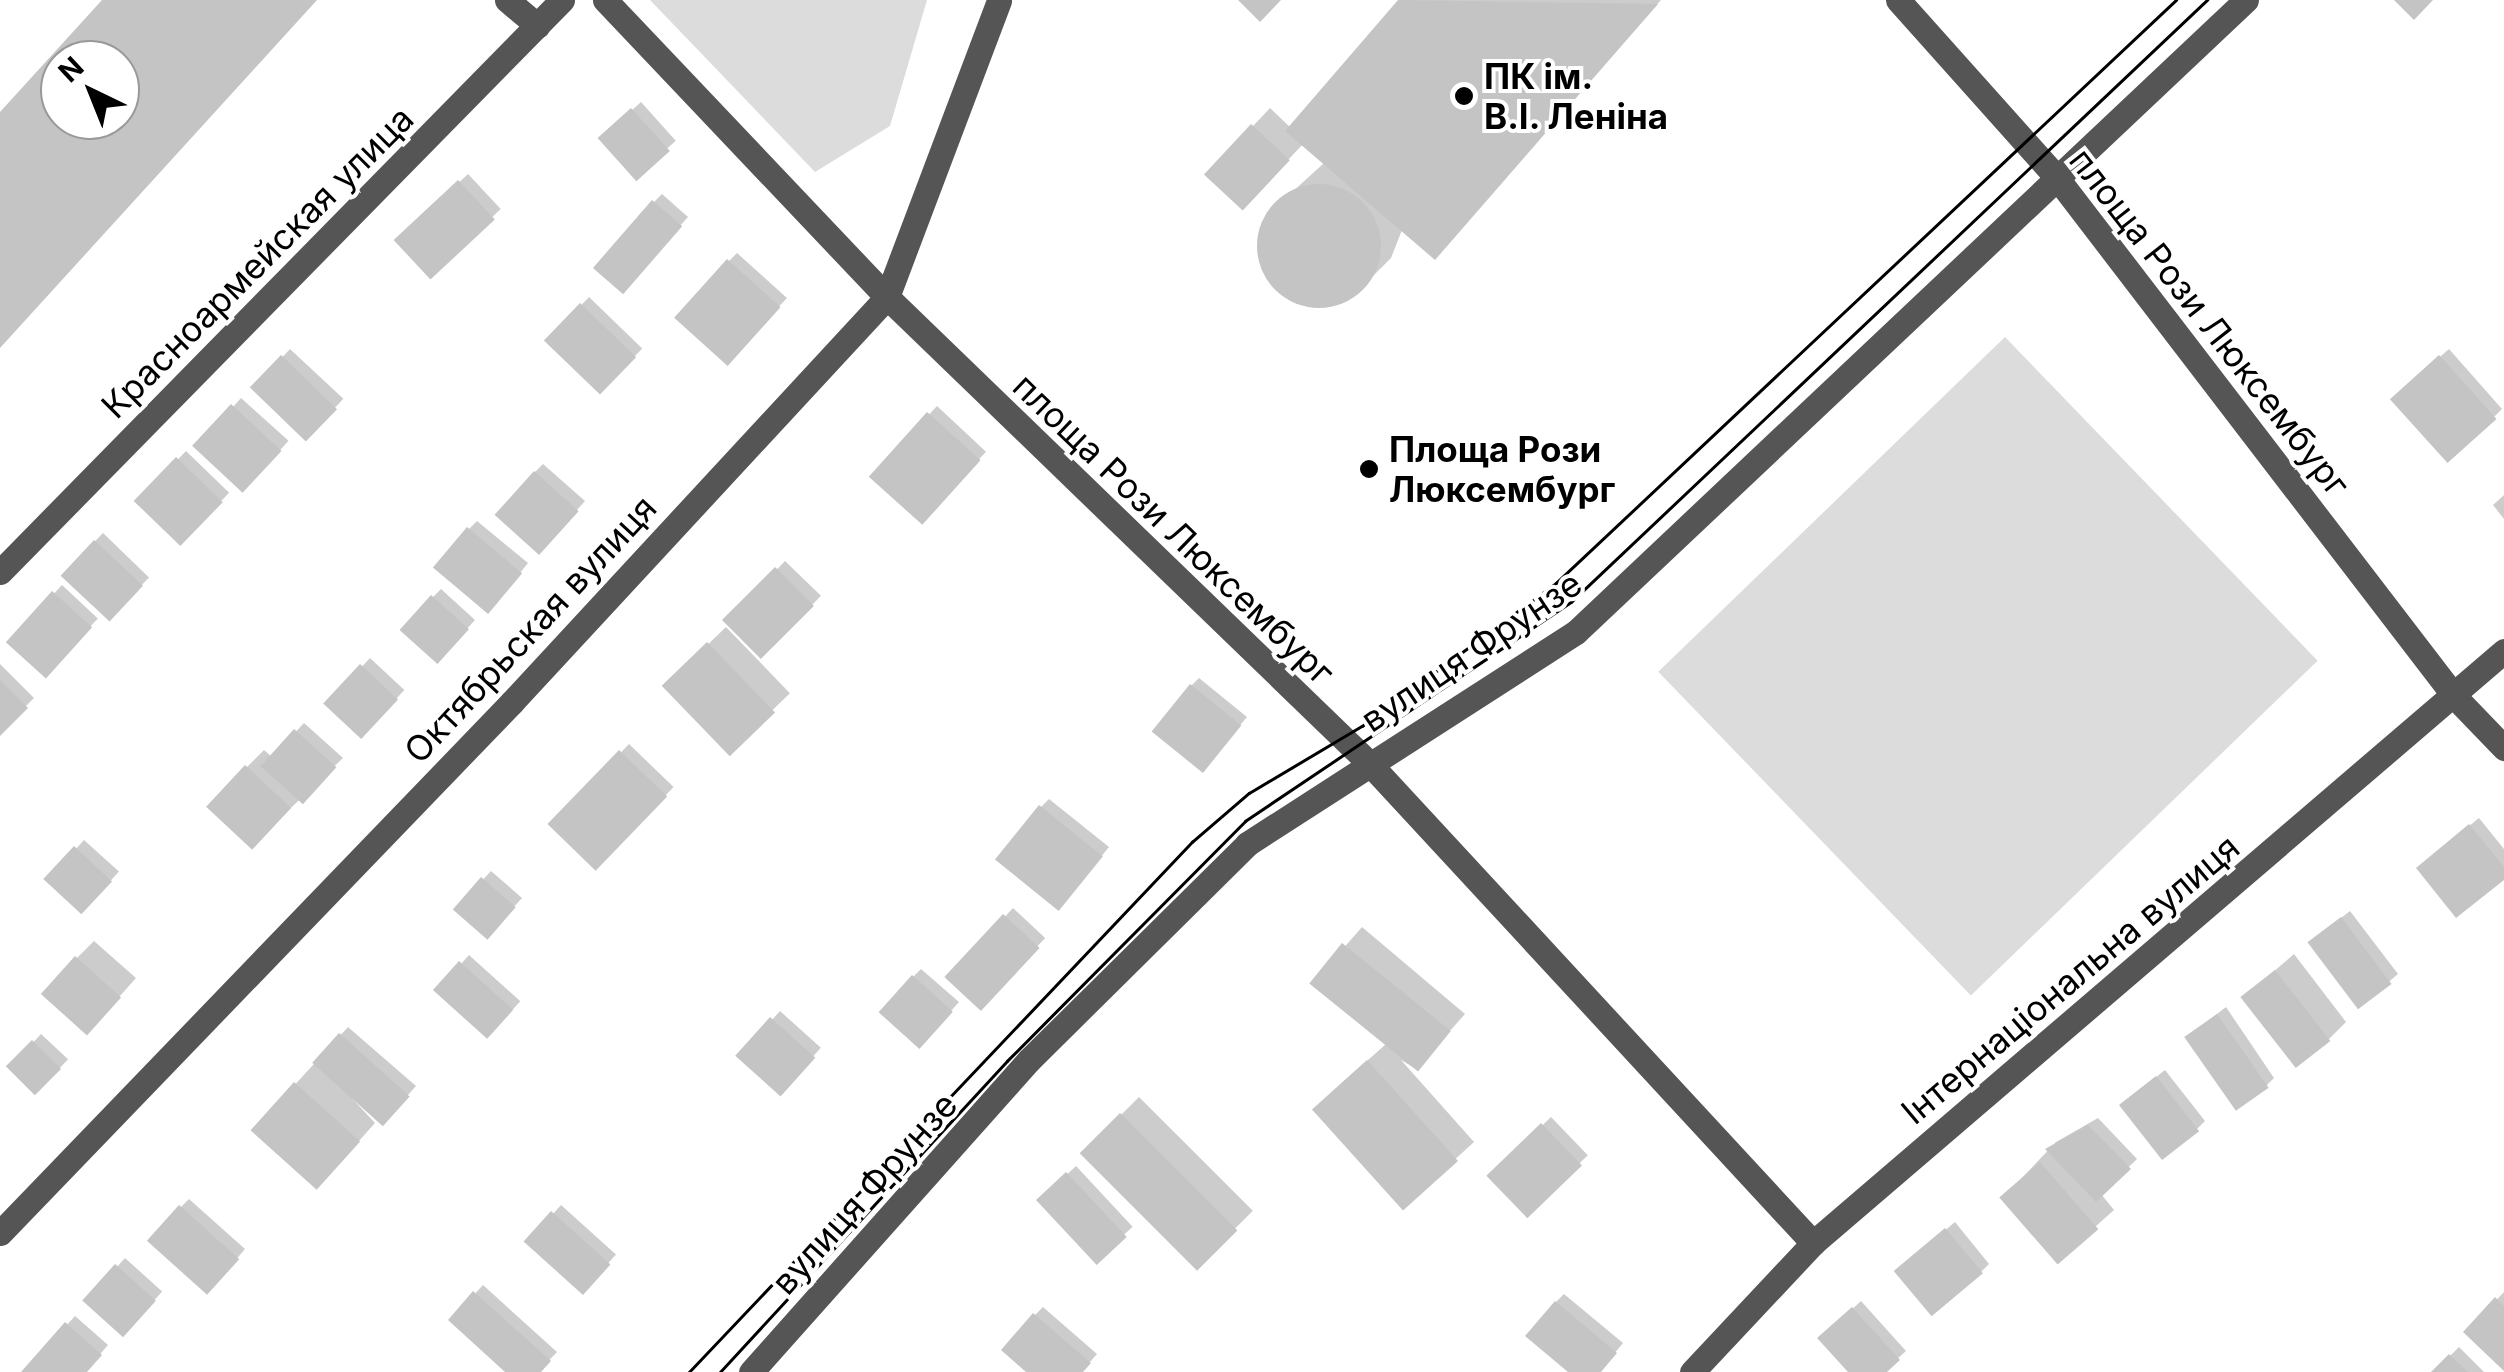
<!DOCTYPE html>
<html>
<head>
<meta charset="utf-8">
<style>
  body { margin:0 }
  #map { position:relative; width:2504px; height:1372px; overflow:hidden; background:#fff; font-family:Inter,sans-serif }
  div>[style] { position:absolute }
  [style*='--x'] { left:calc(var(--x)*1px); top:calc(var(--y)*1px); width:calc(var(--w)*1px); rotate:calc(var(--a)*1deg) }
  .green>* { inset:0; background:#dcdcdc; transform-origin:0 0 }
  .shadow>* { inset:0; background:#0003; transform-origin:0 0 }
  .building>* { inset:0; background:#c4c4c4; transform-origin:0 0 }
  .round { border-radius:50% }
  .minor>* { height:25px; margin:-12.5px; padding:0 12.5px; transform-origin:12.5px; border-radius:12.5px; background:#555 }
  .tram>* { height:2.5px; margin:-1.25px; padding:0 1.25px; transform-origin:1.25px; border-radius:1.25px; background:#000 }
  .dots>* { width:28px; height:28px; translate:-50% -50%; box-sizing:border-box; border:5px solid #fff; border-radius:50% }
  span { translate:-50% -50%; white-space:nowrap; text-align:center; line-height:1.15; -webkit-text-stroke:8px #fff; paint-order:stroke }
  .poi-label { font-size:35px; color:#000; font-weight:700 }
  .left { translate:0 -50%; text-align:left }
  .street-label { font-size:35px; color:#000 }
  .north { position:absolute; left:40px; top:40px; width:100px; height:100px; box-sizing:border-box; background:#fff; border:2px solid #999; border-radius:50%; rotate:317deg; font-size:28px; font-weight:700; line-height:40px; text-align:center; color:#000 }
  .north::after { content:''; display:block; margin:auto; width:35px; height:45px; background:#000; clip-path:polygon(50% 0,100% 100%,50% 72%,0 100%) }
</style>
</head>
<body>
<div id="map">
  <div class="green">
    <div style="clip-path:polygon(650px 0,927px 0,890px 126px,815px 172px)"></div>
    <div style="left:2005px;top:337px;width:450px;height:482px;rotate:46deg"></div>
  </div>
  <div class="shadow">
    <div style="clip-path:polygon(1402px 0,1661px 0,1435px 257px,1402px 230px,1391px 258px,1364px 285px,1330px 304px,1292px 299px,1265px 272px,1259px 253px,1268px 214px,1324px 163px,1303px 144px,1260px 190px,1207px 175px,1270px 108px,1291px 128px)"></div>
    <div style="left:641px;top:102px;width:52px;height:54px;rotate:48deg"></div>
    <div style="left:468px;top:174px;width:48px;height:97px;rotate:47deg"></div>
    <div style="clip-path:polygon(662px 194px,688px 217px,630px 282px,654px 202px)"></div>
    <div style="clip-path:polygon(737px 253px,787px 298px,727px 362px,729px 261px)"></div>
    <div style="left:589px;top:297px;width:74px;height:60px;rotate:44deg"></div>
    <div style="left:290px;top:349px;width:73px;height:53px;rotate:43deg"></div>
    <div style="clip-path:polygon(2449px 349px,2502px 409px,2494px 417px,2401px 391px)"></div>
    <div style="left:241px;top:398px;width:64px;height:65px;rotate:42deg"></div>
    <div style="left:937px;top:406px;width:67px;height:96px;rotate:43deg"></div>
    <div style="left:186px;top:451px;width:60px;height:70px;rotate:44deg"></div>
    <div style="clip-path:polygon(543px 464px,585px 501px,548px 543px,535px 472px)"></div>
    <div style="clip-path:polygon(2504px 495px,2504px 519px,2493px 505px)"></div>
    <div style="clip-path:polygon(477px 521px,528px 563px,496px 602px,469px 529px)"></div>
    <div style="left:103px;top:533px;width:64px;height:58px;rotate:44deg"></div>
    <div style="left:785px;top:561px;width:50px;height:83px;rotate:44deg"></div>
    <div style="left:62px;top:585px;width:49px;height:78px;rotate:43deg"></div>
    <div style="clip-path:polygon(441px 589px,475px 620px,446px 652px,433px 597px)"></div>
    <div style="left:726px;top:627px;width:92px;height:85px;rotate:46deg"></div>
    <div style="left:370px;top:658px;width:47px;height:63px;rotate:43deg"></div>
    <div style="clip-path:polygon(0 664px,34px 698px,0 732px)"></div>
    <div style="clip-path:polygon(1199px 678px,1247px 717px,1210px 761px,1191px 686px)"></div>
    <div style="clip-path:polygon(304px 723px,343px 758px,251px 846px,247px 767px,264px 750px,272px 757px)"></div>
    <div style="left:629px;top:744px;width:62px;height:112px;rotate:44deg"></div>
    <div style="clip-path:polygon(1049px 799px,1109px 847px,1067px 899px,1041px 807px)"></div>
    <div style="clip-path:polygon(2479px 818px,2504px 849px,2504px 876px,2427px 860px)"></div>
    <div style="left:84px;top:840px;width:47px;height:54px;rotate:42deg"></div>
    <div style="clip-path:polygon(491px 871px,522px 898px,496px 927px,457px 908px)"></div>
    <div style="left:1013px;top:908px;width:44px;height:95px;rotate:43deg"></div>
    <div style="clip-path:polygon(2350px 911px,2398px 974px,2360px 1006px,2319px 935px)"></div>
    <div style="clip-path:polygon(1362px 927px,1465px 1014px,1416px 1069px,1401px 1060px,1474px 1142px,1403px 1207px,1332px 1092px,1386px 1044px,1313px 983px)"></div>
    <div style="clip-path:polygon(94px 941px,136px 978px,104px 1014px,77px 958px)"></div>
    <div style="clip-path:polygon(2294px 954px,2346px 1022px,2329px 1039px,2244px 997px)"></div>
    <div style="left:469px;top:955px;width:69px;height:48px;rotate:42deg"></div>
    <div style="clip-path:polygon(921px 969px,959px 1002px,928px 1037px,913px 977px)"></div>
    <div style="clip-path:polygon(2226px 1007px,2274px 1078px,2266px 1086px,2187px 1037px)"></div>
    <div style="left:780px;top:1011px;width:55px;height:61px;rotate:42deg"></div>
    <div style="clip-path:polygon(348px 1027px,416px 1086px,391px 1114px,337px 1082px,375px 1123px,333px 1170px,253px 1130px)"></div>
    <div style="left:41px;top:1034px;width:37px;height:45px;rotate:43deg"></div>
    <div style="clip-path:polygon(2165px 1070px,2205px 1121px,2197px 1129px,2131px 1097px)"></div>
    <div style="left:1139px;top:1097px;width:161px;height:79px;rotate:45deg"></div>
    <div style="left:1551px;top:1117px;width:53px;height:85px;rotate:46deg"></div>
    <div style="clip-path:polygon(2098px 1118px,2137px 1159px,2101px 1194px,2114px 1210px,2058px 1260px,2020px 1180px,2056px 1142px)"></div>
    <div style="left:1076px;top:1166px;width:83px;height:50px;rotate:47deg"></div>
    <div style="clip-path:polygon(189px 1199px,245px 1249px,216px 1283px,181px 1207px)"></div>
    <div style="left:561px;top:1205px;width:74px;height:50px;rotate:42deg"></div>
    <div style="clip-path:polygon(1955px 1222px,1989px 1264px,1981px 1272px,1905px 1264px)"></div>
    <div style="left:125px;top:1258px;width:50px;height:57px;rotate:42deg"></div>
    <div style="clip-path:polygon(483px 1285px,557px 1352px,538px 1372px,509px 1372px,451px 1320px)"></div>
    <div style="clip-path:polygon(2504px 1292px,2504px 1368px,2466px 1332px)"></div>
    <div style="clip-path:polygon(1564px 1294px,1623px 1343px,1599px 1372px,1572px 1372px,1556px 1302px)"></div>
    <div style="clip-path:polygon(1861px 1301px,1906px 1351px,1883px 1372px,1851px 1372px,1821px 1338px)"></div>
    <div style="clip-path:polygon(1043px 1307px,1097px 1354px,1081px 1372px,1030px 1372px,1035px 1315px)"></div>
    <div style="clip-path:polygon(75px 1316px,108px 1345px,85px 1372px,24px 1372px)"></div>
    <div style="clip-path:polygon(2459px 1347px,2484px 1372px,2434px 1372px)"></div>
  </div>
  <div class="building">
    <div style="clip-path:polygon(evenodd,102px 0,317px 0,0 348px,0 112px,102px 0,60px 60px,120px 60px,120px 120px,60px 120px,60px 60px)"></div>
    <div style="clip-path:polygon(1238px 0,1281px 0,1260px 22px)"></div>
    <div style="clip-path:polygon(1398px 0,1658px 4px,1435px 260px,1285px 131px)"></div>
    <div style="clip-path:polygon(2394px 0,2433px 0,2414px 20px)"></div>
    <div style="left:631px;top:108px;width:58px;height:45px;rotate:48deg"></div>
    <div style="left:1251px;top:124px;width:53px;height:69px;rotate:43deg"></div>
    <div style="left:458px;top:180px;width:54px;height:88px;rotate:47deg"></div>
    <div class="round" style="left:1257px;top:184px;width:124px;height:124px"></div>
    <div style="left:652px;top:200px;width:40px;height:90px;rotate:41deg"></div>
    <div style="left:727px;top:259px;width:72px;height:79px;rotate:42deg"></div>
    <div style="left:580px;top:303px;width:78px;height:52px;rotate:44deg"></div>
    <div style="left:281px;top:355px;width:78px;height:45px;rotate:44deg"></div>
    <div style="left:2439px;top:355px;width:86px;height:66px;rotate:48deg"></div>
    <div style="left:231px;top:404px;width:69px;height:57px;rotate:43deg"></div>
    <div style="left:927px;top:412px;width:72px;height:87px;rotate:42deg"></div>
    <div style="left:176px;top:457px;width:65px;height:61px;rotate:44deg"></div>
    <div style="left:534px;top:471px;width:60px;height:59px;rotate:42deg"></div>
    <div style="left:467px;top:527px;width:72px;height:53px;rotate:40deg"></div>
    <div style="left:94px;top:540px;width:67px;height:49px;rotate:43deg"></div>
    <div style="left:775px;top:567px;width:55px;height:75px;rotate:45deg"></div>
    <div style="left:52px;top:591px;width:54px;height:69px;rotate:42deg"></div>
    <div style="left:431px;top:595px;width:51px;height:47px;rotate:42deg"></div>
    <div style="left:707px;top:642px;width:98px;height:63px;rotate:46deg"></div>
    <div style="left:360px;top:664px;width:52px;height:54px;rotate:43deg"></div>
    <div style="clip-path:polygon(0 680px,28px 708px,0 736px)"></div>
    <div style="left:1190px;top:684px;width:66px;height:61px;rotate:39deg"></div>
    <div style="left:294px;top:729px;width:57px;height:50px;rotate:42deg"></div>
    <div style="left:619px;top:750px;width:67px;height:103px;rotate:44deg"></div>
    <div style="left:245px;top:765px;width:63px;height:57px;rotate:43deg"></div>
    <div style="left:1039px;top:805px;width:82px;height:70px;rotate:39deg"></div>
    <div style="clip-path:polygon(2469px 824px,2504px 867px,2504px 880px,2456px 918px,2416px 868px)"></div>
    <div style="left:74px;top:846px;width:52px;height:45px;rotate:43deg"></div>
    <div style="left:481px;top:877px;width:46px;height:43px;rotate:41deg"></div>
    <div style="left:1003px;top:914px;width:50px;height:86px;rotate:43deg"></div>
    <div style="left:2341px;top:917px;width:84px;height:42px;rotate:53deg"></div>
    <div style="left:1342px;top:943px;width:140px;height:52px;rotate:39deg"></div>
    <div style="left:75px;top:956px;width:62px;height:51px;rotate:42deg"></div>
    <div style="left:459px;top:961px;width:73px;height:39px;rotate:42deg"></div>
    <div style="left:2275px;top:970px;width:90px;height:44px;rotate:52deg"></div>
    <div style="left:912px;top:975px;width:55px;height:50px;rotate:42deg"></div>
    <div style="left:2217px;top:1014px;width:90px;height:40px;rotate:55deg"></div>
    <div style="left:770px;top:1017px;width:61px;height:52px;rotate:42deg"></div>
    <div style="left:339px;top:1033px;width:95px;height:40px;rotate:42deg"></div>
    <div style="left:32px;top:1040px;width:41px;height:37px;rotate:45deg"></div>
    <div style="left:1367px;top:1060px;width:136px;height:74px;rotate:48deg"></div>
    <div style="left:2156px;top:1076px;width:70px;height:47px;rotate:52deg"></div>
    <div style="left:294px;top:1082px;width:89px;height:65px;rotate:42deg"></div>
    <div style="left:1120px;top:1113px;width:166px;height:57px;rotate:45deg"></div>
    <div style="left:1541px;top:1123px;width:59px;height:76px;rotate:46deg"></div>
    <div style="clip-path:polygon(2088px 1125px,2131px 1169px,2096px 1202px,2045px 1149px)"></div>
    <div style="left:2040px;top:1162px;width:89px;height:54px;rotate:49deg"></div>
    <div style="left:1066px;top:1172px;width:89px;height:41px;rotate:47deg"></div>
    <div style="left:179px;top:1205px;width:81px;height:48px;rotate:42deg"></div>
    <div style="left:551px;top:1211px;width:80px;height:41px;rotate:42deg"></div>
    <div style="left:1945px;top:1228px;width:59px;height:67px;rotate:50deg"></div>
    <div style="left:115px;top:1264px;width:55px;height:49px;rotate:42deg"></div>
    <div style="clip-path:polygon(473px 1291px,551px 1361px,541px 1372px,505px 1372px,448px 1320px)"></div>
    <div style="clip-path:polygon(2495px 1297px,2504px 1306px,2504px 1371px,2463px 1332px)"></div>
    <div style="clip-path:polygon(1555px 1301px,1617px 1353px,1601px 1372px,1568px 1372px,1525px 1336px)"></div>
    <div style="clip-path:polygon(1852px 1307px,1900px 1360px,1887px 1372px,1848px 1372px,1817px 1338px)"></div>
    <div style="clip-path:polygon(1033px 1313px,1091px 1363px,1083px 1372px,1026px 1372px,1001px 1350px)"></div>
    <div style="clip-path:polygon(65px 1322px,102px 1355px,87px 1372px,21px 1372px)"></div>
    <div style="clip-path:polygon(2449px 1354px,2468px 1372px,2431px 1372px)"></div>
  </div>
  <div class="minor">
    <div style="--x:507;--y:0;--w:40;--a:40"></div>
    <div style="--x:605;--y:0;--w:410;--a:46.5"></div>
    <div style="--x:887;--y:297;--w:670;--a:44.03"></div>
    <div style="--x:1369;--y:763;--w:654;--a:47.23"></div>
    <div style="--x:1898;--y:0;--w:239;--a:48.2"></div>
    <div style="--x:2057;--y:178;--w:654;--a:52.52"></div>
    <div style="--x:2455;--y:697;--w:71;--a:46.1"></div>
    <div style="--x:0;--y:572;--w:802;--a:-45.51"></div>
    <div style="--x:0;--y:1233;--w:738;--a:-46.04"></div>
    <div style="--x:512;--y:702;--w:552;--a:-47.2"></div>
    <div style="--x:887;--y:297;--w:317;--a:-69.3"></div>
    <div style="--x:751;--y:1372;--w:418;--a:-48.3"></div>
    <div style="--x:1029;--y:1060;--w:307;--a:-44.7"></div>
    <div style="--x:1247;--y:844;--w:391;--a:-32.8"></div>
    <div style="--x:1576;--y:632;--w:921;--a:-43.33"></div>
    <div style="--x:1692;--y:1372;--w:177;--a:-46.8"></div>
    <div style="--x:1813;--y:1243;--w:910;--a:-40.59"></div>
  </div>
  <div class="tram">
    <div style="--x:689;--y:1372;--w:731;--a:-46.5"></div>
    <div style="--x:1192;--y:842;--w:75;--a:-40.7"></div>
    <div style="--x:1249;--y:793;--w:131;--a:-30.7"></div>
    <div style="--x:1362;--y:726;--w:241;--a:-36.4"></div>
    <div style="--x:1556;--y:583;--w:851;--a:-43.24"></div>
    <div style="--x:720;--y:1372;--w:423;--a:-47.3"></div>
    <div style="--x:1007;--y:1061;--w:338;--a:-45.2"></div>
    <div style="--x:1245;--y:821;--w:393;--a:-33.9"></div>
    <div style="--x:1571;--y:602;--w:876;--a:-43.43"></div>
  </div>
  <div class="dots">
    <div style="left:1464px;top:96px;background:#000"></div>
    <div style="left:1369px;top:469px;background:#000"></div>
  </div>
  <div class="poi-label">
    <span class="left" style="left:1484px;top:96px">ПК ім.<br>В.І. Леніна</span>
    <span class="left" style="left:1389px;top:469px">Площа Рози<br>Люксембург</span>
  </div>
  <div class="street-label">
    <span style="left:257px;top:262px;rotate:-45deg">Красноармейская улица</span>
    <span style="left:2210px;top:322px;rotate:52deg">площа Рози Люксембург</span>
    <span style="left:1174px;top:529px;rotate:44deg">площа Рози Люксембург</span>
    <span style="left:530px;top:629px;rotate:-47deg">Октябрьская вулиця</span>
    <span style="left:1471px;top:651px;rotate:-34deg">вулиця Фрунзе</span>
    <span style="left:2070px;top:979px;rotate:-40deg">Інтернаціональна вулиця</span>
    <span style="left:864px;top:1193px;rotate:-48deg">вулиця Фрунзе</span>
  </div>
  <div class="north">N</div>
</div>
</body>
</html>
